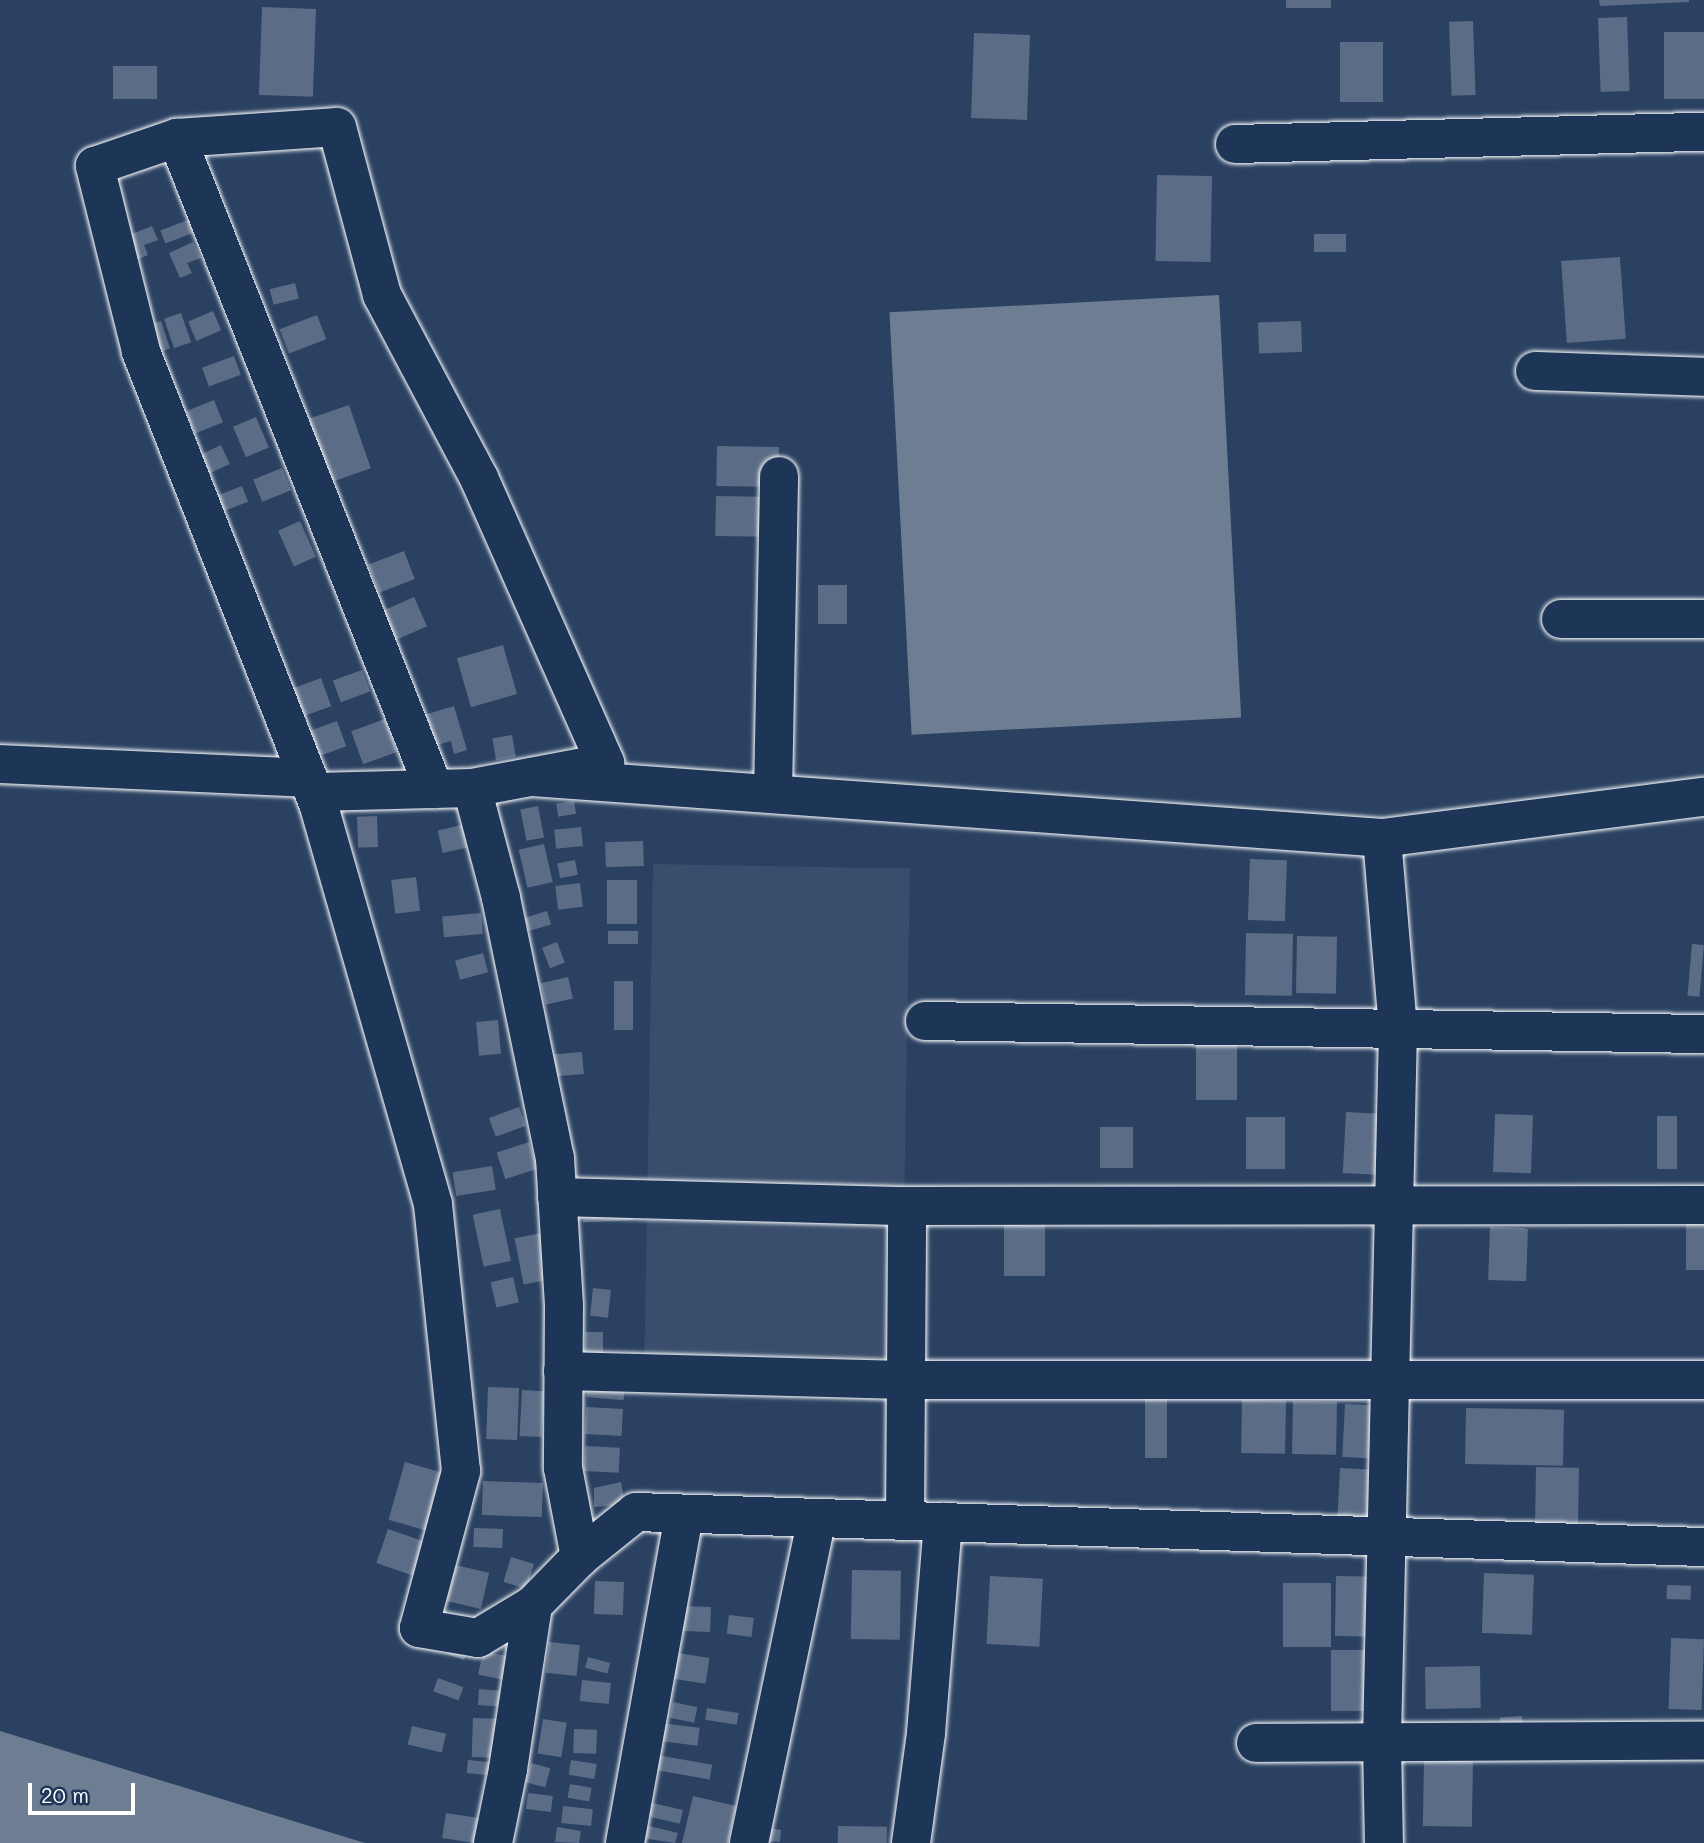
<!DOCTYPE html>
<html>
<head>
<meta charset="utf-8">
<style>
  body { margin:0 }
  #map { position:relative; width:1704px; height:1843px; overflow:hidden; background:#2a4161; font-family:Mali,sans-serif }
  div>[style] { position:absolute }
  [style*='--x'] { left:calc(var(--x)*1px); top:calc(var(--y)*1px); width:calc(var(--w)*1px); rotate:calc(var(--a)*1deg) }
  .built>* { inset:0; background:#394e6c; transform-origin:0 0 }
  .water>* { inset:0; background:#6d7d92; transform-origin:0 0 }
  .building>* { inset:0; background:#5b6c86; transform-origin:0 0 }
  .roads { filter:drop-shadow(0 0 2px #fff) drop-shadow(0 0 2px #fff) }
  .minor>* { height:38px; margin:-19px; padding:0 19px; transform-origin:19px; border-radius:19px; background:#1d3557 }
  span { translate:-50% -50%; white-space:nowrap; text-align:center; line-height:1.15; -webkit-text-stroke:7px #1d3557; paint-order:stroke }
  .scale { position:absolute; left:28px; top:1783px; width:107px; height:32px; box-sizing:border-box; border:4px solid #fff; border-top:0; padding-left:9px; font-size:21px; line-height:24px; white-space:nowrap; color:#fff; -webkit-text-stroke:5px #1d3557; paint-order:stroke }
</style>
</head>
<body>
<div id="map">
  <div class="built">
    <div style="left:653px;top:864px;width:257px;height:490px;rotate:1deg"></div>
  </div>
  <div class="water">
    <div style="left:1219px;top:295px;width:423px;height:330px;rotate:87deg"></div>
    <div style="clip-path:polygon(0 1731px,365px 1843px,0 1843px)"></div>
  </div>
  <div class="building">
    <div style="left:1286px;top:0;width:45px;height:8px"></div>
    <div style="clip-path:polygon(1599px 0,1689px 0,1689px 2px,1600px 6px)"></div>
    <div style="left:262px;top:7px;width:54px;height:88px;rotate:2deg"></div>
    <div style="left:1627px;top:17px;width:74px;height:29px;rotate:88deg"></div>
    <div style="left:1473px;top:21px;width:74px;height:24px;rotate:88deg"></div>
    <div style="left:1704px;top:32px;width:67px;height:40px;rotate:90deg"></div>
    <div style="left:974px;top:33px;width:56px;height:85px;rotate:2deg"></div>
    <div style="left:1340px;top:42px;width:43px;height:60px"></div>
    <div style="left:157px;top:66px;width:33px;height:44px;rotate:90deg"></div>
    <div style="left:1157px;top:175px;width:55px;height:86px;rotate:1deg"></div>
    <div style="left:193px;top:218px;width:14px;height:35px;rotate:69deg"></div>
    <div style="clip-path:polygon(152px 226px,158px 240px,144px 245px,148px 255px,134px 261px,124px 237px)"></div>
    <div style="left:1314px;top:234px;width:32px;height:18px"></div>
    <div style="clip-path:polygon(193px 242px,201px 258px,187px 263px,192px 273px,180px 278px,169px 253px)"></div>
    <div style="left:1620px;top:257px;width:82px;height:59px;rotate:86deg"></div>
    <div style="left:295px;top:283px;width:16px;height:26px;rotate:76deg"></div>
    <div style="left:213px;top:311px;width:21px;height:27px;rotate:67deg"></div>
    <div style="left:181px;top:313px;width:31px;height:18px;rotate:71deg"></div>
    <div style="left:317px;top:315px;width:26px;height:40px;rotate:69deg"></div>
    <div style="left:161px;top:321px;width:29px;height:20px;rotate:72deg"></div>
    <div style="left:1301px;top:321px;width:31px;height:43px;rotate:88deg"></div>
    <div style="left:234px;top:356px;width:20px;height:34px;rotate:70deg"></div>
    <div style="left:214px;top:400px;width:24px;height:30px;rotate:68deg"></div>
    <div style="left:349px;top:405px;width:67px;height:44px;rotate:71deg"></div>
    <div style="left:256px;top:417px;width:33px;height:25px;rotate:67deg"></div>
    <div style="left:221px;top:445px;width:21px;height:22px;rotate:65deg"></div>
    <div style="left:717px;top:446px;width:62px;height:40px;rotate:1deg"></div>
    <div style="left:282px;top:468px;width:24px;height:31px;rotate:68deg"></div>
    <div style="left:242px;top:486px;width:17px;height:26px;rotate:69deg"></div>
    <div style="left:716px;top:496px;width:63px;height:40px;rotate:1deg"></div>
    <div style="left:300px;top:521px;width:39px;height:24px;rotate:66deg"></div>
    <div style="left:404px;top:551px;width:30px;height:38px;rotate:69deg"></div>
    <div style="left:818px;top:585px;width:29px;height:39px"></div>
    <div style="left:414px;top:597px;width:32px;height:39px;rotate:66deg"></div>
    <div style="left:503px;top:645px;width:51px;height:48px;rotate:74deg"></div>
    <div style="left:362px;top:670px;width:23px;height:31px;rotate:70deg"></div>
    <div style="left:321px;top:678px;width:30px;height:34px;rotate:70deg"></div>
    <div style="clip-path:polygon(454px 706px,467px 750px,454px 754px,451px 741px,433px 746px,424px 715px)"></div>
    <div style="left:385px;top:719px;width:35px;height:36px;rotate:70deg"></div>
    <div style="left:337px;top:721px;width:27px;height:39px;rotate:70deg"></div>
    <div style="left:512px;top:735px;width:22px;height:20px;rotate:80deg"></div>
    <div style="left:574px;top:801px;width:13px;height:18px;rotate:81deg"></div>
    <div style="left:538px;top:806px;width:32px;height:18px;rotate:79deg"></div>
    <div style="left:377px;top:816px;width:31px;height:20px;rotate:88deg"></div>
    <div style="left:462px;top:825px;width:23px;height:25px;rotate:77deg"></div>
    <div style="left:581px;top:827px;width:19px;height:27px;rotate:84deg"></div>
    <div style="left:643px;top:841px;width:25px;height:38px;rotate:88deg"></div>
    <div style="left:544px;top:844px;width:39px;height:26px;rotate:77deg"></div>
    <div style="left:1250px;top:859px;width:37px;height:61px;rotate:2deg"></div>
    <div style="left:575px;top:860px;width:15px;height:18px;rotate:79deg"></div>
    <div style="left:416px;top:877px;width:34px;height:25px;rotate:83deg"></div>
    <div style="left:607px;top:880px;width:30px;height:44px"></div>
    <div style="left:580px;top:883px;width:24px;height:25px;rotate:83deg"></div>
    <div style="left:547px;top:911px;width:14px;height:23px;rotate:73deg"></div>
    <div style="left:481px;top:913px;width:21px;height:39px;rotate:85deg"></div>
    <div style="left:608px;top:931px;width:30px;height:13px"></div>
    <div style="left:1246px;top:933px;width:47px;height:62px;rotate:1deg"></div>
    <div style="left:1297px;top:936px;width:40px;height:57px;rotate:1deg"></div>
    <div style="left:557px;top:942px;width:22px;height:16px;rotate:69deg"></div>
    <div style="left:1692px;top:944px;width:12px;height:52px;rotate:5deg"></div>
    <div style="left:483px;top:953px;width:20px;height:29px;rotate:75deg"></div>
    <div style="left:568px;top:977px;width:22px;height:28px;rotate:77deg"></div>
    <div style="left:614px;top:981px;width:19px;height:49px"></div>
    <div style="left:498px;top:1020px;width:34px;height:22px;rotate:85deg"></div>
    <div style="left:1196px;top:1043px;width:41px;height:57px"></div>
    <div style="left:582px;top:1052px;width:22px;height:30px;rotate:85deg"></div>
    <div style="left:519px;top:1107px;width:20px;height:32px;rotate:70deg"></div>
    <div style="left:1346px;top:1112px;width:39px;height:61px;rotate:3deg"></div>
    <div style="left:1495px;top:1114px;width:38px;height:58px;rotate:2deg"></div>
    <div style="left:1657px;top:1116px;width:20px;height:53px"></div>
    <div style="left:1246px;top:1117px;width:39px;height:52px"></div>
    <div style="left:1100px;top:1127px;width:33px;height:41px"></div>
    <div style="left:529px;top:1142px;width:28px;height:34px;rotate:72deg"></div>
    <div style="left:492px;top:1166px;width:24px;height:40px;rotate:81deg"></div>
    <div style="left:632px;top:1199px;width:21px;height:50px;rotate:87deg"></div>
    <div style="left:500px;top:1209px;width:53px;height:28px;rotate:78deg"></div>
    <div style="left:1004px;top:1219px;width:41px;height:57px"></div>
    <div style="left:1686px;top:1222px;width:18px;height:48px"></div>
    <div style="left:1490px;top:1227px;width:38px;height:53px;rotate:2deg"></div>
    <div style="left:547px;top:1232px;width:47px;height:33px;rotate:79deg"></div>
    <div style="left:513px;top:1277px;width:26px;height:23px;rotate:77deg"></div>
    <div style="left:593px;top:1288px;width:18px;height:28px;rotate:6deg"></div>
    <div style="left:585px;top:1332px;width:18px;height:29px"></div>
    <div style="left:589px;top:1371px;width:37px;height:26px;rotate:5deg"></div>
    <div style="left:488px;top:1387px;width:31px;height:52px;rotate:2deg"></div>
    <div style="left:522px;top:1390px;width:22px;height:46px;rotate:3deg"></div>
    <div style="left:1167px;top:1397px;width:61px;height:22px;rotate:90deg"></div>
    <div style="left:1242px;top:1400px;width:44px;height:53px;rotate:1deg"></div>
    <div style="left:1293px;top:1401px;width:44px;height:53px;rotate:1deg"></div>
    <div style="left:1345px;top:1404px;width:44px;height:53px;rotate:3deg"></div>
    <div style="left:586px;top:1407px;width:37px;height:27px;rotate:3deg"></div>
    <div style="left:1466px;top:1408px;width:98px;height:56px;rotate:1deg"></div>
    <div style="left:585px;top:1446px;width:35px;height:25px;rotate:3deg"></div>
    <div style="left:405px;top:1462px;width:40px;height:60px;rotate:16deg"></div>
    <div style="left:1536px;top:1467px;width:43px;height:60px;rotate:1deg"></div>
    <div style="left:1340px;top:1468px;width:44px;height:54px;rotate:3deg"></div>
    <div style="left:483px;top:1481px;width:60px;height:34px;rotate:2deg"></div>
    <div style="clip-path:polygon(621px 1482px,625px 1505px,594px 1507px,594px 1488px)"></div>
    <div style="left:474px;top:1528px;width:29px;height:19px;rotate:2deg"></div>
    <div style="left:388px;top:1529px;width:39px;height:36px;rotate:19deg"></div>
    <div style="left:511px;top:1557px;width:24px;height:26px;rotate:17deg"></div>
    <div style="left:455px;top:1565px;width:35px;height:37px;rotate:13deg"></div>
    <div style="left:852px;top:1570px;width:49px;height:69px;rotate:1deg"></div>
    <div style="left:1484px;top:1573px;width:50px;height:60px;rotate:2deg"></div>
    <div style="left:990px;top:1576px;width:53px;height:68px;rotate:3deg"></div>
    <div style="left:1336px;top:1576px;width:43px;height:60px;rotate:1deg"></div>
    <div style="left:595px;top:1581px;width:29px;height:33px;rotate:2deg"></div>
    <div style="left:1283px;top:1583px;width:48px;height:64px"></div>
    <div style="left:1667px;top:1585px;width:24px;height:14px;rotate:2deg"></div>
    <div style="left:683px;top:1606px;width:28px;height:25px;rotate:2deg"></div>
    <div style="left:729px;top:1615px;width:25px;height:19px;rotate:7deg"></div>
    <div style="left:1671px;top:1638px;width:33px;height:71px;rotate:2deg"></div>
    <div style="left:549px;top:1642px;width:31px;height:31px;rotate:6deg"></div>
    <div style="clip-path:polygon(451px 1643px,469px 1648px,464px 1660px,447px 1654px)"></div>
    <div style="left:1331px;top:1650px;width:51px;height:61px"></div>
    <div style="left:483px;top:1651px;width:30px;height:24px;rotate:12deg"></div>
    <div style="left:671px;top:1652px;width:39px;height:26px;rotate:9deg"></div>
    <div style="left:588px;top:1657px;width:23px;height:11px;rotate:15deg"></div>
    <div style="left:1480px;top:1666px;width:42px;height:55px;rotate:89deg"></div>
    <div style="left:438px;top:1678px;width:27px;height:14px;rotate:20deg"></div>
    <div style="left:582px;top:1680px;width:29px;height:21px;rotate:6deg"></div>
    <div style="left:479px;top:1689px;width:27px;height:16px;rotate:4deg"></div>
    <div style="left:673px;top:1702px;width:25px;height:16px;rotate:12deg"></div>
    <div style="left:707px;top:1708px;width:32px;height:12px;rotate:9deg"></div>
    <div style="left:1522px;top:1716px;width:14px;height:22px;rotate:86deg"></div>
    <div style="left:473px;top:1718px;width:24px;height:39px;rotate:2deg"></div>
    <div style="left:543px;top:1719px;width:24px;height:35px;rotate:9deg"></div>
    <div style="left:660px;top:1723px;width:40px;height:18px;rotate:7deg"></div>
    <div style="left:412px;top:1726px;width:35px;height:19px;rotate:13deg"></div>
    <div style="left:574px;top:1729px;width:23px;height:24px;rotate:2deg"></div>
    <div style="left:657px;top:1755px;width:56px;height:15px;rotate:10deg"></div>
    <div style="left:468px;top:1760px;width:27px;height:13px;rotate:6deg"></div>
    <div style="left:571px;top:1760px;width:26px;height:15px;rotate:9deg"></div>
    <div style="left:1424px;top:1760px;width:49px;height:66px;rotate:1deg"></div>
    <div style="left:531px;top:1763px;width:20px;height:20px;rotate:15deg"></div>
    <div style="left:570px;top:1784px;width:22px;height:14px;rotate:10deg"></div>
    <div style="left:528px;top:1793px;width:25px;height:16px;rotate:7deg"></div>
    <div style="clip-path:polygon(693px 1796px,736px 1806px,728px 1843px,682px 1843px)"></div>
    <div style="left:644px;top:1801px;width:40px;height:14px;rotate:13deg"></div>
    <div style="left:563px;top:1806px;width:30px;height:17px;rotate:6deg"></div>
    <div style="clip-path:polygon(446px 1813px,485px 1819px,475px 1843px,442px 1838px)"></div>
    <div style="clip-path:polygon(645px 1825px,678px 1833px,675px 1843px,642px 1838px)"></div>
    <div style="left:838px;top:1826px;width:49px;height:17px;rotate:1deg"></div>
    <div style="clip-path:polygon(557px 1827px,581px 1831px,579px 1843px,555px 1842px)"></div>
    <div style="clip-path:polygon(768px 1828px,781px 1830px,780px 1842px,768px 1841px)"></div>
  </div>
  <div class="roads">
    <div class="minor">
      <div style="--x:177;--y:138;--w:160;--a:-3.9"></div>
      <div style="--x:337;--y:127;--w:174;--a:75"></div>
      <div style="--x:382;--y:295;--w:207;--a:62.1"></div>
      <div style="--x:479;--y:478;--w:312;--a:66.1"></div>
      <div style="--x:605;--y:763;--w:135;--a:169.4"></div>
      <div style="--x:1235;--y:144;--w:469;--a:-1.5"></div>
      <div style="--x:1535;--y:371;--w:169;--a:2"></div>
      <div style="--x:1561;--y:619;--w:143;--a:0"></div>
      <div style="--x:0;--y:764;--w:308;--a:2.6"></div>
      <div style="--x:532;--y:777;--w:852;--a:4.1"></div>
      <div style="--x:1382;--y:838;--w:325;--a:-7.3"></div>
      <div style="--x:773;--y:794;--w:318;--a:-88.9"></div>
      <div style="--x:321;--y:811;--w:494;--a:-111.4"></div>
      <div style="--x:141;--y:351;--w:191;--a:-104"></div>
      <div style="--x:95;--y:166;--w:87;--a:-18.9"></div>
      <div style="--x:177;--y:138;--w:700;--a:68.46"></div>
      <div style="--x:1382;--y:838;--w:192;--a:85.2"></div>
      <div style="--x:1398;--y:1029;--w:713;--a:91.29"></div>
      <div style="--x:1382;--y:1742;--w:101;--a:88.9"></div>
      <div style="--x:925;--y:1021;--w:779;--a:0.96"></div>
      <div style="--x:557;--y:1197;--w:350;--a:1.5"></div>
      <div style="--x:907;--y:1206;--w:797;--a:-0.07"></div>
      <div style="--x:563;--y:1371;--w:341;--a:1.5"></div>
      <div style="--x:904;--y:1380;--w:800;--a:0"></div>
      <div style="--x:905;--y:1521;--w:315;--a:-89.6"></div>
      <div style="--x:533;--y:1605;--w:64;--a:149"></div>
      <div style="--x:478;--y:1638;--w:60;--a:-170.4"></div>
      <div style="--x:419;--y:1628;--w:163;--a:-75"></div>
      <div style="--x:461;--y:1471;--w:268;--a:-96"></div>
      <div style="--x:433;--y:1204;--w:429;--a:-106"></div>
      <div style="--x:315;--y:792;--w:157;--a:-1.5"></div>
      <div style="--x:472;--y:788;--w:114;--a:75.2"></div>
      <div style="--x:501;--y:898;--w:266;--a:78.3"></div>
      <div style="--x:555;--y:1158;--w:147;--a:86.5"></div>
      <div style="--x:564;--y:1305;--w:163;--a:90.4"></div>
      <div style="--x:563;--y:1468;--w:91;--a:79.2"></div>
      <div style="--x:1256;--y:1743;--w:448;--a:-0.3"></div>
      <div style="--x:493;--y:1843;--w:76;--a:-78.5"></div>
      <div style="--x:508;--y:1769;--w:166;--a:-81.3"></div>
      <div style="--x:533;--y:1605;--w:67;--a:-45.6"></div>
      <div style="--x:580;--y:1557;--w:72;--a:-38.8"></div>
      <div style="--x:636;--y:1512;--w:1069;--a:1.88"></div>
      <div style="--x:625;--y:1843;--w:334;--a:-79.8"></div>
      <div style="--x:749;--y:1843;--w:332;--a:-78.2"></div>
      <div style="--x:911;--y:1843;--w:111;--a:-82.2"></div>
      <div style="--x:926;--y:1733;--w:212;--a:-85.4"></div>
    </div>
  </div>
  <div class="scale">20 m</div>
</div>
</body>
</html>
